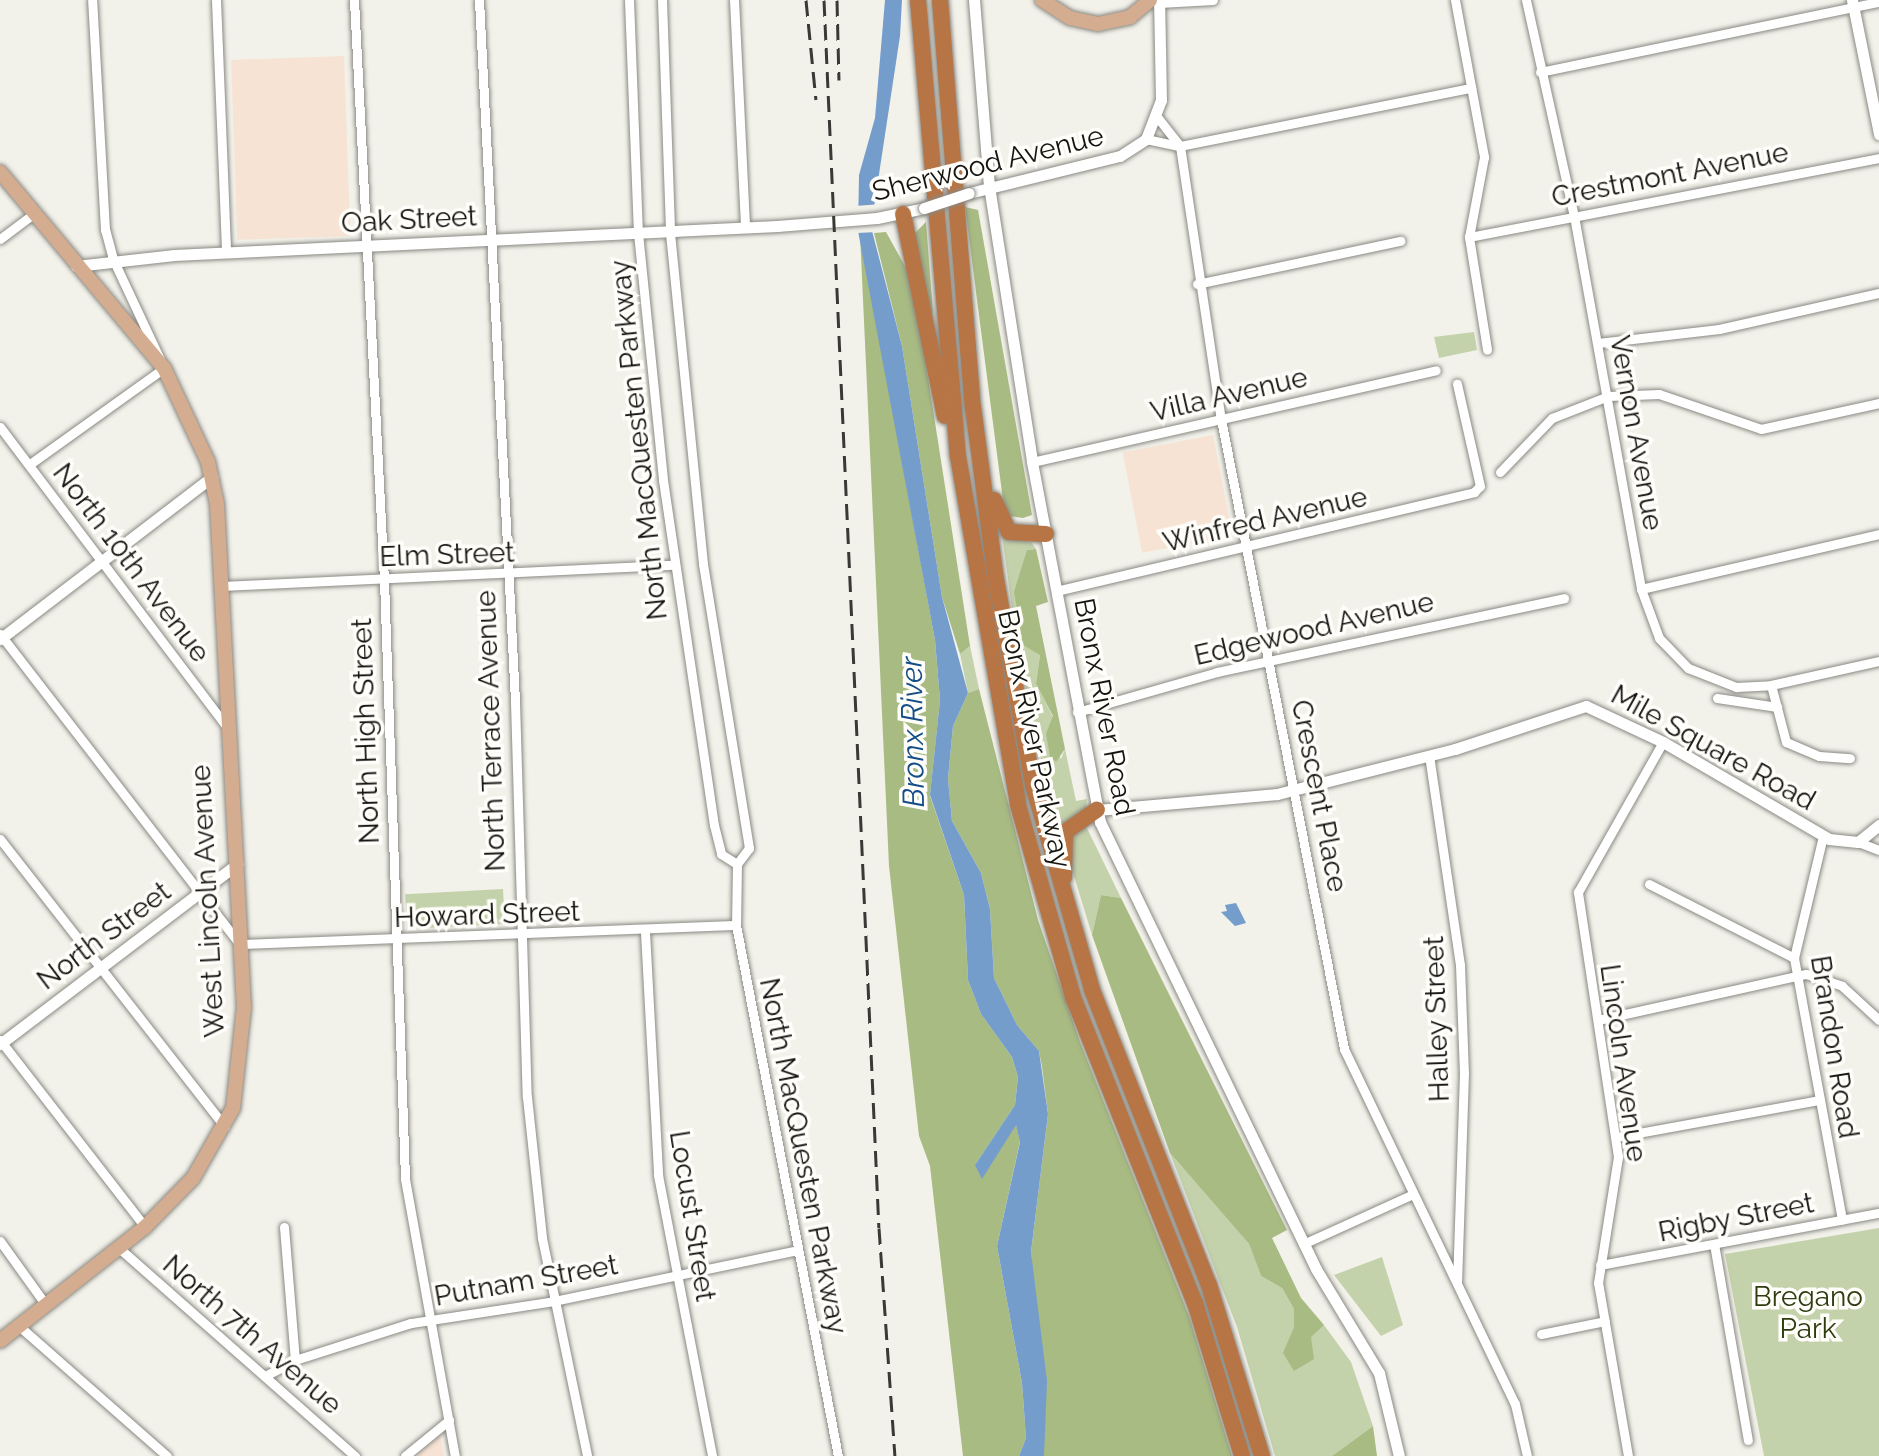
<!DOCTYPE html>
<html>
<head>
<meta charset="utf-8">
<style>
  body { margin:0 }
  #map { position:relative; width:1879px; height:1456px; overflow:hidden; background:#f2f1ea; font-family:Raleway,sans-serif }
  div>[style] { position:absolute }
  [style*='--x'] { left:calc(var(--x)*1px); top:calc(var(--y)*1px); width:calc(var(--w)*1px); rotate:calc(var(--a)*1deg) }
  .education>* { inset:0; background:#f7e3d3; transform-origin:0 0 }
  .green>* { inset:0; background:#c4d2ab; transform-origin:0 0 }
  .forest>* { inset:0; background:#a8bb82 }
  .water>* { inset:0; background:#759dcc }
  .pier>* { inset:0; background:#f2f1ea }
  .roads { filter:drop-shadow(0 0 2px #8a8983) drop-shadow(0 0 2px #8a8983) }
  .minor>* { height:9px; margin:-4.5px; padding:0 4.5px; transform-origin:4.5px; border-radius:4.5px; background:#fff }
  .tertiary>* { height:11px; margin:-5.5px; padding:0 5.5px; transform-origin:5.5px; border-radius:5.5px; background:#fff }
  .primary>* { height:14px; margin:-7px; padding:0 7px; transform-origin:7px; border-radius:7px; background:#d4ac90 }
  .motorway>* { height:16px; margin:-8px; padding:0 8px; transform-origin:8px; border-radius:8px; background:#b77546 }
  .rail>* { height:3px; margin-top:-1.5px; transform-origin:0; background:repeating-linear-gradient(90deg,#393935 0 16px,transparent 0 24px) }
  .bridges { filter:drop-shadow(0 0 2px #8a8983) drop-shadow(0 0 2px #8a8983) }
  .tertiary-bridge>* { height:11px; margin:-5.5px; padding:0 5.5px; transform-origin:5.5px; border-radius:5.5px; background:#fff }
  span { translate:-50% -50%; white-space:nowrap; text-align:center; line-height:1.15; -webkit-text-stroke:7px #fffefa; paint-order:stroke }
  .street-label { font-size:28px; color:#141411 }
  .park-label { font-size:28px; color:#2f3c10 }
  .water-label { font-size:30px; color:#144d87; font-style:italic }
</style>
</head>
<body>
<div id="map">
  <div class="education">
    <div style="left:344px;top:56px;width:180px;height:113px;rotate:88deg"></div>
    <div style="left:1213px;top:435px;width:102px;height:92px;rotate:79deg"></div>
    <div style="clip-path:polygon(440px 1435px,444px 1456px,417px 1456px)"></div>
  </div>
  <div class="green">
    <div style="clip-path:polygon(1474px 332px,1477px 350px,1439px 358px,1434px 337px)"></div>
    <div style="clip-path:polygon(1002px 535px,1031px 542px,1036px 549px,1027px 550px,1040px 655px,1036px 684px,1053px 717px,1046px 733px,1061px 759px,1065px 749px,1076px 801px,1087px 799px,1086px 808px,1063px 825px,1058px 841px,1017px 645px)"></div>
    <div style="clip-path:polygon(970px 646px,979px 689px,968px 693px,960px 654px)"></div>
    <div style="clip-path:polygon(1085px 824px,1121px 898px,1101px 895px,1092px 935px,1067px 853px,1071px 829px)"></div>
    <div style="left:503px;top:889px;width:35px;height:98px;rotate:87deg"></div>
    <div style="clip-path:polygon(1170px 1153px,1249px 1244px,1261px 1276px,1282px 1288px,1294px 1309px,1294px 1327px,1284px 1353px,1324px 1325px,1351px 1362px,1373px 1426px,1332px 1456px,1275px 1456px,1237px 1327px)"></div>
    <div style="clip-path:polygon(1879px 1228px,1879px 1456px,1764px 1456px,1725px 1254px)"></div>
    <div style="clip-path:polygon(1382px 1257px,1403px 1325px,1381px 1336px,1334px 1275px)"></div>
  </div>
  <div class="forest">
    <div style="clip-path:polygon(965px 207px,978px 210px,1032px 515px,1023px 518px,1009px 516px,1004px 508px)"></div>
    <div style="clip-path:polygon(926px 222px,933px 313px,930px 313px,914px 234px)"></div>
    <div style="clip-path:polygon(886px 232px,906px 268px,924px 352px,970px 646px,960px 654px,942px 597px,902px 346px,874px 233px)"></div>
    <div style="clip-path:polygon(860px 234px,935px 640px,940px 700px,930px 796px,964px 895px,968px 980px,981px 1014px,1012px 1057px,1018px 1077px,1015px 1105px,975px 1165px,1016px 1124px,1020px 1141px,997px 1246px,1022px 1383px,1026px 1438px,1019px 1456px,963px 1456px,930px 1166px,919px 1136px,889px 866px)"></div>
    <div style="clip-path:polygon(1036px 549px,1048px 602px,1036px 606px,1065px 749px,1056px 762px,1050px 757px,1046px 733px,1053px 716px,1036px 684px,1040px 655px,1023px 645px,1014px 592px,1027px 550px)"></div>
    <div style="clip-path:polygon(979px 689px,1038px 920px,1080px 1042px,1189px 1316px,1232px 1456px,1044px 1456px,1031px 1252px,1048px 1114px,1042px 1067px,1039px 1051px,1017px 1025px,994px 978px,990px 909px,981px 873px,952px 821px,948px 779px,953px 726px,968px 693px)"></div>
    <div style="clip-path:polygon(1101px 895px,1121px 898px,1287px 1230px,1272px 1238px,1301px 1298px,1324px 1325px,1311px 1337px,1314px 1359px,1294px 1371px,1283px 1353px,1294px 1327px,1294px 1309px,1282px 1288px,1261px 1276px,1249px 1244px,1170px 1153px,1092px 935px)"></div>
    <div style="clip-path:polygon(1373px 1426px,1377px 1456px,1332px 1456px)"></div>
  </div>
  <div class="water">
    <div style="clip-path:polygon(885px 0,902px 0,900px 36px,871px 227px,902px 346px,942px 597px,968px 693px,953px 726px,948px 779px,952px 821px,981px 873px,990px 909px,994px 978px,1017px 1025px,1039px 1051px,1048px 1114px,1031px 1252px,1047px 1381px,1044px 1456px,1019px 1456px,1026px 1438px,1022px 1383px,997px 1246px,1020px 1142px,1016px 1125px,982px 1179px,975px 1165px,1015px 1105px,1018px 1077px,1012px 1057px,981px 1014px,968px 980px,964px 895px,930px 795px,940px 700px,935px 640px,858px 231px,859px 175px,875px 118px)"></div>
    <div style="clip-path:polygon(1236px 903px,1246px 923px,1235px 926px,1221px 912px,1227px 911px,1225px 905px)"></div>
  </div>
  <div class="pier">
    <div style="clip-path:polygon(882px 204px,877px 232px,857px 233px,855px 206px)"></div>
  </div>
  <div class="roads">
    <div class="minor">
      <div style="--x:216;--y:0;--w:252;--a:87.7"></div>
      <div style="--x:354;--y:0;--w:581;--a:87.04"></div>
      <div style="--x:384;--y:580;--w:599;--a:87.99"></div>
      <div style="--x:405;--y:1179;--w:281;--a:79.8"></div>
      <div style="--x:479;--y:0;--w:703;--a:87.06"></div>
      <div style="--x:515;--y:702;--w:395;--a:88.3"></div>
      <div style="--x:527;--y:1097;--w:142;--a:83.9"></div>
      <div style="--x:542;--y:1238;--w:223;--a:78.3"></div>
      <div style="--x:629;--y:0;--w:233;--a:87.8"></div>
      <div style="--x:638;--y:233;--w:248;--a:84.2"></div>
      <div style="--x:663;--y:480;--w:349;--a:81.6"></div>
      <div style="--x:714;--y:825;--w:30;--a:76"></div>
      <div style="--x:721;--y:854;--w:19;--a:32"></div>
      <div style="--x:662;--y:0;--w:233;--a:88"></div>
      <div style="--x:670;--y:233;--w:333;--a:84.3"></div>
      <div style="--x:703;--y:564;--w:288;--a:80.8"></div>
      <div style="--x:749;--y:848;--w:20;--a:127"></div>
      <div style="--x:737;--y:864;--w:61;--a:90.9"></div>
      <div style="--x:736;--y:925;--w:541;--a:79.13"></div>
      <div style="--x:734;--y:0;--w:227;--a:87.2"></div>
      <div style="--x:1455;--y:0;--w:160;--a:79.5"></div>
      <div style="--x:1484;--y:157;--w:81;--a:100.6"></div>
      <div style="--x:1469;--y:237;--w:114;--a:80.9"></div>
      <div style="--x:1526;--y:0;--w:221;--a:77.5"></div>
      <div style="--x:1574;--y:216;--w:379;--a:79.8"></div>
      <div style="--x:1641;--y:589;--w:52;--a:69.8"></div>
      <div style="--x:1659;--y:638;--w:42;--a:46"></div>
      <div style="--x:1688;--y:668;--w:52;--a:21.6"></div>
      <div style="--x:1736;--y:687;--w:35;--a:-3"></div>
      <div style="--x:1771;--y:685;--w:111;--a:-12.5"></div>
      <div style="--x:1159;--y:3;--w:54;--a:-3.2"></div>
      <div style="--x:1540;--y:72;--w:346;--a:-11.7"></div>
      <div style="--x:1158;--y:118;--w:36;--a:52"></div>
      <div style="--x:1180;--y:146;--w:276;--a:81.5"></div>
      <div style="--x:1221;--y:419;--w:642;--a:78.95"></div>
      <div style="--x:1344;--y:1049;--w:394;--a:64.3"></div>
      <div style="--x:1515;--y:1404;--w:53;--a:77"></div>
      <div style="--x:1146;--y:139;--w:35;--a:12"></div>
      <div style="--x:1180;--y:146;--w:297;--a:-11.3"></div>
      <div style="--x:1469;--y:237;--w:418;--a:-10.9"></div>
      <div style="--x:0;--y:239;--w:40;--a:-37"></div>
      <div style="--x:1197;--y:284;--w:208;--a:-12"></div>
      <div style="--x:1598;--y:343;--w:122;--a:-6.6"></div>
      <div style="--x:1719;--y:329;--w:164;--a:-12.7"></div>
      <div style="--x:0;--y:427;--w:375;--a:52.9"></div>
      <div style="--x:1032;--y:462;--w:414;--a:-12.8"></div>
      <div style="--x:30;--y:464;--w:165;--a:-35.6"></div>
      <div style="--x:164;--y:368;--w:120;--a:-115.1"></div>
      <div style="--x:113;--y:259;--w:30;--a:-105"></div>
      <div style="--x:105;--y:230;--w:230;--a:-93.2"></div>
      <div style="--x:1500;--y:472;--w:75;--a:-46.1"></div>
      <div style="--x:1552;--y:418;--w:60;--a:-21.4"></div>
      <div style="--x:1608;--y:396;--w:51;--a:-2.2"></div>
      <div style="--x:1659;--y:394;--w:108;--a:18.9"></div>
      <div style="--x:1761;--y:429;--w:121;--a:-12.4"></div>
      <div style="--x:221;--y:586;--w:453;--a:-2.7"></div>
      <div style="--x:1641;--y:589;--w:244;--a:-13"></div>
      <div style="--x:1056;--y:591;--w:430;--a:-13.3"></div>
      <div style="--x:1474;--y:492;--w:8;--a:-45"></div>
      <div style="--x:1480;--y:486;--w:105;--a:-102.7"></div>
      <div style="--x:0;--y:634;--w:392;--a:52.3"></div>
      <div style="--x:240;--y:944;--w:496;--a:-2.2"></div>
      <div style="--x:1771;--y:685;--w:59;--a:75.3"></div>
      <div style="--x:1786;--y:742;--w:36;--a:23"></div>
      <div style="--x:1819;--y:756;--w:31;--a:4"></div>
      <div style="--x:1717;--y:698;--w:61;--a:8.5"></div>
      <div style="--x:1077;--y:712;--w:146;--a:-15.9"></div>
      <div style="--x:1217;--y:672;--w:355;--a:-12"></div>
      <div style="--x:1429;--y:755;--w:212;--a:81.6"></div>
      <div style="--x:1460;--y:965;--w:108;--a:87.9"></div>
      <div style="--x:1464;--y:1073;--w:208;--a:91.9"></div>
      <div style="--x:1823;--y:836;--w:125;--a:103.4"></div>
      <div style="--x:1794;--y:958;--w:266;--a:79.6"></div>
      <div style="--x:0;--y:839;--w:365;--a:52"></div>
      <div style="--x:1858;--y:842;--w:22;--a:21"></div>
      <div style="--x:1649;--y:884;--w:163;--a:27"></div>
      <div style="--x:645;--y:932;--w:243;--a:86.9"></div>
      <div style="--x:658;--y:1175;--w:286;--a:79.1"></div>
      <div style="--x:1598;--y:1020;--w:213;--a:-12.5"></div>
      <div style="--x:1806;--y:974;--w:38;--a:18"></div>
      <div style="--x:1842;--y:986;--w:50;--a:42.6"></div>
      <div style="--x:0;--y:1040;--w:237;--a:52.2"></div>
      <div style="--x:1616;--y:1137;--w:207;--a:-10.3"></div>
      <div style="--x:284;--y:1227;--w:133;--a:85.3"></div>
      <div style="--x:0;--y:1241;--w:79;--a:54.3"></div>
      <div style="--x:1303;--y:1244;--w:121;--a:-24.4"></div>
      <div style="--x:1714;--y:1244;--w:199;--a:80.2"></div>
      <div style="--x:119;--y:1248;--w:315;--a:41.4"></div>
      <div style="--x:1600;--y:1265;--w:284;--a:-10.6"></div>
      <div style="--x:19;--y:1326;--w:197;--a:41.3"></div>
      <div style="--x:1541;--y:1334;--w:65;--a:-11.5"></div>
      <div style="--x:267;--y:1375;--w:32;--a:-28"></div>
      <div style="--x:295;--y:1360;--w:122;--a:-17.7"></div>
      <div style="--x:411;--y:1323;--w:145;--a:-8.7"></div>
      <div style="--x:554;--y:1301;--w:249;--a:-11.8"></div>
      <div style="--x:405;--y:1456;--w:57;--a:-39.3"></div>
      <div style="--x:1628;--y:1456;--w:176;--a:-99.8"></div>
      <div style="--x:1598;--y:1283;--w:128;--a:-81"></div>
      <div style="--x:1618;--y:1157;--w:268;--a:-98.6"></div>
      <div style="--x:1578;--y:892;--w:172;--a:-60.5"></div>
    </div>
    <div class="tertiary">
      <div style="--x:974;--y:0;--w:187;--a:85.4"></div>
      <div style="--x:989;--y:186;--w:279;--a:81.1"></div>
      <div style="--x:1032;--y:462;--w:366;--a:79.3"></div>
      <div style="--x:1100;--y:822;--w:496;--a:64.2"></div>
      <div style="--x:1316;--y:1269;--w:122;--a:58.8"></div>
      <div style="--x:1379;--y:1373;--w:85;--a:76.5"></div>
      <div style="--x:1852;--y:0;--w:137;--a:78.6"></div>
      <div style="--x:969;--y:193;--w:155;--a:-13.8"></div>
      <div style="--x:1120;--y:156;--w:31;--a:-33"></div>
      <div style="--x:1146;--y:139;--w:42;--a:-69"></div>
      <div style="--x:1161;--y:100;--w:100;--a:-91.1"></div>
      <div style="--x:76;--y:266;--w:99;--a:-6.4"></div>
      <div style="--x:174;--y:255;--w:604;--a:-2.75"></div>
      <div style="--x:777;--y:226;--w:100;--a:-4.6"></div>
      <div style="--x:877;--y:218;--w:48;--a:-12"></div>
      <div style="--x:0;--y:639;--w:267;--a:-37.4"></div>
      <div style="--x:1097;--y:810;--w:181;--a:-5.1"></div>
      <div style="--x:1277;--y:794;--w:184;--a:-14.2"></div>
      <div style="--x:1455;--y:749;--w:138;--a:-18.2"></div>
      <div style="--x:1586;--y:706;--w:85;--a:25.1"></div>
      <div style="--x:1663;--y:742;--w:192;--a:30.3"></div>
      <div style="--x:1829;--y:839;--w:29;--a:6"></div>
      <div style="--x:1858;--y:842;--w:27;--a:-39"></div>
      <div style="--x:0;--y:1044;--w:298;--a:-37.2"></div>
    </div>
    <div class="primary">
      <div style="--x:1042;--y:0;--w:33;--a:33"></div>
      <div style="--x:1070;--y:18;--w:29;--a:12"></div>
      <div style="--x:1098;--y:24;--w:33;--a:-12"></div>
      <div style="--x:1130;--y:17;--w:26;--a:-40"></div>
      <div style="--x:0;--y:172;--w:256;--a:50.1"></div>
      <div style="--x:164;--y:368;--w:104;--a:64.9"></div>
      <div style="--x:208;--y:462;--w:43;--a:77.9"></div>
      <div style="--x:217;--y:504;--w:504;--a:86.93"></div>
      <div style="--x:244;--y:1007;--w:102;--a:96.2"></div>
      <div style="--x:233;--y:1108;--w:81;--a:119.7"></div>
      <div style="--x:193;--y:1178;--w:69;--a:134.4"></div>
      <div style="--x:145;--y:1227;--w:184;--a:141.8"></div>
    </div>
    <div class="motorway">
      <div style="--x:918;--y:0;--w:458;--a:85"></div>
      <div style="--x:958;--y:456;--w:354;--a:80.2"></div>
      <div style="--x:1018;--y:805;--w:200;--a:74"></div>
      <div style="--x:1073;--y:997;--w:329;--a:68.3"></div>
      <div style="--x:1195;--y:1303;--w:160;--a:72.9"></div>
      <div style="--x:940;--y:0;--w:408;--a:85.4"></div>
      <div style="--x:973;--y:407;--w:174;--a:82.4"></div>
      <div style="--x:996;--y:579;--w:209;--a:79.8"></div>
      <div style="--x:1033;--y:785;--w:213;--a:73.9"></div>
      <div style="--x:1092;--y:990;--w:317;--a:68.4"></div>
      <div style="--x:1209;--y:1285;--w:179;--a:72.8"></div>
      <div style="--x:903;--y:214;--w:206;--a:78.3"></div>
      <div style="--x:994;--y:500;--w:35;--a:65"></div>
      <div style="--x:1009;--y:532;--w:37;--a:3"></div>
      <div style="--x:1064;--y:877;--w:45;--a:-88.7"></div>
      <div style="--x:1065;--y:832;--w:39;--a:-35"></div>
    </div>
  </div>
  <div class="rail">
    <div style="--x:806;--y:0;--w:100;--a:84.3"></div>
    <div style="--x:824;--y:0;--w:1229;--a:87.44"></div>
    <div style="--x:879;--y:1228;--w:229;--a:86"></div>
    <div style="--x:837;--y:0;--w:80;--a:88.6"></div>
  </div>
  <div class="bridges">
    <div class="tertiary-bridge">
      <div style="--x:924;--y:208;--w:47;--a:-18.4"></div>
    </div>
  </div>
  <div class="street-label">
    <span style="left:988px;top:164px;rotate:-14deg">Sherwood Avenue</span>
    <span style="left:1670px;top:175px;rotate:-11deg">Crestmont Avenue</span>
    <span style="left:409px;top:220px;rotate:-3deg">Oak Street</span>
    <span style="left:1229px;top:395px;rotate:-13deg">Villa Avenue</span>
    <span style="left:1636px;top:433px;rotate:80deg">Vernon Avenue</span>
    <span style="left:639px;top:440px;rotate:-96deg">North MacQuesten Parkway</span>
    <span style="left:1265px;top:520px;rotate:-13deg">Winfred Avenue</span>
    <span style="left:447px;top:555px;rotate:-2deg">Elm Street</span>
    <span style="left:131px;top:563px;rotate:53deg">North 10th Avenue</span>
    <span style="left:1314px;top:629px;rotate:-13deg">Edgewood Avenue</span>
    <span style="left:1104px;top:707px;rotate:79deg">Bronx River Road</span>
    <span style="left:366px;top:731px;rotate:-92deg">North High Street</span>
    <span style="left:491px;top:731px;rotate:-92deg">North Terrace Avenue</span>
    <span style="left:1034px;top:739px;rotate:78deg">Bronx River Parkway</span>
    <span style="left:1713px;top:748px;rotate:29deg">Mile Square Road</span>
    <span style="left:1319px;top:796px;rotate:79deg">Crescent Place</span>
    <span style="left:208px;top:901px;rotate:-93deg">West Lincoln Avenue</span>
    <span style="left:487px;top:915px;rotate:-2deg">Howard Street</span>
    <span style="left:104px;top:936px;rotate:-37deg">North Street</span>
    <span style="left:1437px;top:1019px;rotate:-92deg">Halley Street</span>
    <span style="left:1834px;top:1047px;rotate:81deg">Brandon Road</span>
    <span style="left:1623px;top:1063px;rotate:82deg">Lincoln Avenue</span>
    <span style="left:803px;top:1156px;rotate:79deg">North MacQuesten Parkway</span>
    <span style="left:692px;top:1216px;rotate:81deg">Locust Street</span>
    <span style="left:1736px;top:1218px;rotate:-11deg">Rigby Street</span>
    <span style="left:526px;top:1281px;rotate:-10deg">Putnam Street</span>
    <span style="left:252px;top:1335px;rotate:41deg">North 7th Avenue</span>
  </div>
  <div class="park-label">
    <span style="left:1808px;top:1313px">Bregano<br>Park</span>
  </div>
  <div class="water-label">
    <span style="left:913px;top:732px;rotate:-91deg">Bronx River</span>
  </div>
</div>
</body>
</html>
